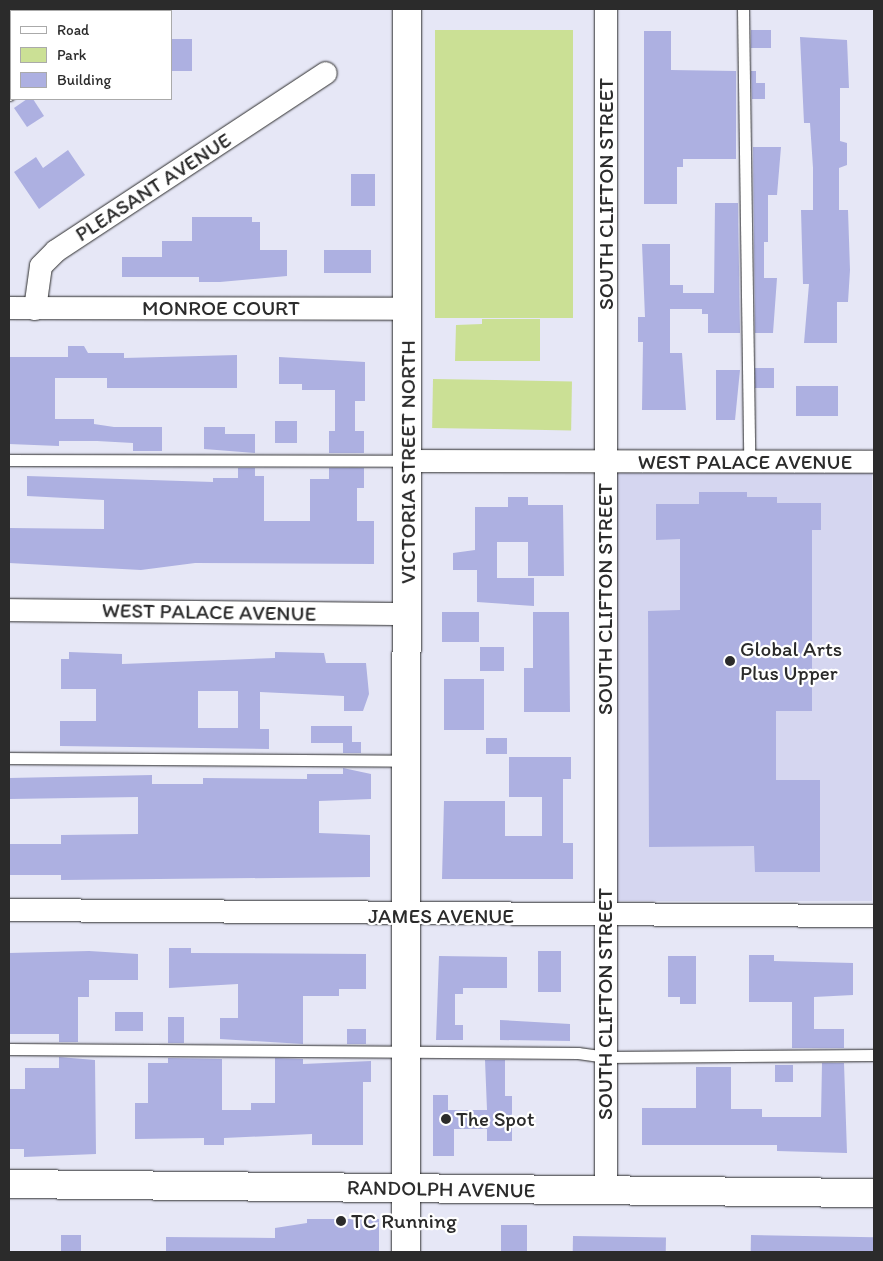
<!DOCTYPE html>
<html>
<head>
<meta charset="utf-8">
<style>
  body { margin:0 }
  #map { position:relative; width:883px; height:1261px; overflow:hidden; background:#e6e7f6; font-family:Itim,sans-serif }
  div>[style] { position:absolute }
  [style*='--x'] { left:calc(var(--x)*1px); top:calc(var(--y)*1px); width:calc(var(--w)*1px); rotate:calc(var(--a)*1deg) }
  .built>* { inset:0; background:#d5d6f0; transform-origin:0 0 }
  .green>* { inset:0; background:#cbe095; transform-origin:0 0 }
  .building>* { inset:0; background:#adb0e1; transform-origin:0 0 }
  .roads { filter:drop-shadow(0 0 1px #2b2b2b) drop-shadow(0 0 1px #2b2b2b) }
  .service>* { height:11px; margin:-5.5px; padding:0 5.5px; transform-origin:5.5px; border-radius:5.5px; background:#fff }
  .minor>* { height:22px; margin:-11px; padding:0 11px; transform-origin:11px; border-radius:11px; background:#fff }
  .tertiary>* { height:28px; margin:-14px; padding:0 14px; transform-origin:14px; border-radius:14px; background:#fff }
  .dots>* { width:14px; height:14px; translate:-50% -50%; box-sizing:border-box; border:2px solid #fff; border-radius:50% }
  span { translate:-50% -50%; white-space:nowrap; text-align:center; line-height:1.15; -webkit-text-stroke:4.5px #fff; paint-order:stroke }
  .street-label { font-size:21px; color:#2b2b2b }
  .poi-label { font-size:21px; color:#2b2b2b }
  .left { translate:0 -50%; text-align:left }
  .frame { position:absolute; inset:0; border:10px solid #2b2b2b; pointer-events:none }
  .legend { position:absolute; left:10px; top:10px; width:162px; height:90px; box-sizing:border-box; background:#fff; border:1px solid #aaa; margin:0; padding:6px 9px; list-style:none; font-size:15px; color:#2b2b2b }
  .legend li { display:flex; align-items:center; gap:10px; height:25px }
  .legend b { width:25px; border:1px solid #aaa }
</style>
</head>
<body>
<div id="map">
  <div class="built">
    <div style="left:872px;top:470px;width:431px;height:258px;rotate:90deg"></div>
  </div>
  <div class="green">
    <div style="left:573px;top:30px;width:288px;height:138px;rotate:90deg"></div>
    <div style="clip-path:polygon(482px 319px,540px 319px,540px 361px,455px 361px,456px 325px,482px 324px)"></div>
    <div style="left:433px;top:379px;width:139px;height:49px;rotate:1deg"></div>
  </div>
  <div class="building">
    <div style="left:751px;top:30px;width:20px;height:18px"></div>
    <div style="clip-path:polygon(644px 31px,671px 31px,671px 70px,736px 71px,736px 159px,683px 159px,683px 167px,677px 167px,677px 204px,644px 204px)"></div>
    <div style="clip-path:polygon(800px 37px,847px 40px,849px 88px,840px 88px,840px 141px,847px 143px,847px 165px,839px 168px,839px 210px,848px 210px,850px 270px,848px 302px,837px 302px,837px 343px,804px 343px,809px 284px,803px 284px,801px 210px,813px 210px,813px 168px,810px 123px,804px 123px)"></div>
    <div style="left:171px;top:39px;width:21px;height:32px"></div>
    <div style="clip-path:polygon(751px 71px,756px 71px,756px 83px,765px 83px,765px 99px,752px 99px)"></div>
    <div style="clip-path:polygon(27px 99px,33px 99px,44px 116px,27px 127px,14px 108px)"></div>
    <div style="clip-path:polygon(753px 147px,781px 147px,777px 195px,768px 195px,768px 242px,764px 242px,764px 278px,777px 278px,773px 333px,755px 333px)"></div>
    <div style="clip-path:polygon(68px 150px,85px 175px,39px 209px,14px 172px,36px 157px,43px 168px)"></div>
    <div style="left:351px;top:174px;width:24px;height:32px"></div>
    <div style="clip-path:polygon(715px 203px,738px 203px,740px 333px,708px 333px,708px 314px,702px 314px,702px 309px,670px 309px,670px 353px,682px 353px,686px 410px,642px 410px,643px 342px,638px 342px,638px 317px,645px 317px,642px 244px,670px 244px,670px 285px,683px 285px,683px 293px,714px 293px)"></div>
    <div style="clip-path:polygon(192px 217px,252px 217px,252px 222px,260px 222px,260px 250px,287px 250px,287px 276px,220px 282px,199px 282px,199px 277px,122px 277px,122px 257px,162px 257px,162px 241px,192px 241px)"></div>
    <div style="left:324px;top:250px;width:47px;height:23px"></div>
    <div style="clip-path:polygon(68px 346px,84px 346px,88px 353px,124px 353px,124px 358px,237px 355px,237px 388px,107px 388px,107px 378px,55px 378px,55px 419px,94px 419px,94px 424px,114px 427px,162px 427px,162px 451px,133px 451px,133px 443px,97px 441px,59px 441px,59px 446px,9px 444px,9px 357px,68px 357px)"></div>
    <div style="clip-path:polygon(279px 357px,365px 362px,365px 401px,355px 401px,355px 431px,364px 431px,364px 453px,329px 453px,329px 431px,335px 431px,335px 390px,302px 390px,302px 384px,279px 384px)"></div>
    <div style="left:755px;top:368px;width:19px;height:20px"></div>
    <div style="clip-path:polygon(716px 370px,740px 370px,735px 420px,716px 420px)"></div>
    <div style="left:796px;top:386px;width:42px;height:30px"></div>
    <div style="left:275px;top:421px;width:22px;height:22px"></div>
    <div style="clip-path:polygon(204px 427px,225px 427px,225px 434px,255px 434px,255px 453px,204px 449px)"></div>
    <div style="clip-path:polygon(238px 468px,255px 468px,255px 476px,264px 476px,264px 521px,310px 521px,310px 479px,329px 479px,329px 468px,364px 468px,364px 488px,357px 488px,357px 521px,374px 521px,374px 564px,195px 563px,141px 570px,9px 563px,9px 528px,104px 529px,104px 500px,27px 496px,27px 476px,213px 482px,213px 478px,238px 478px)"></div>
    <div style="clip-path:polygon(699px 492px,747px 492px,747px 497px,777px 497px,777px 503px,821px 503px,821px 530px,812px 530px,812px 711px,776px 711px,776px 780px,820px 780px,820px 872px,755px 872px,754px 846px,649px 847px,648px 611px,680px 610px,680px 539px,656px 540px,656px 504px,699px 504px)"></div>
    <div style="clip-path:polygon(508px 497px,528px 497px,528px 505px,563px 505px,564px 576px,528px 576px,528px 542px,497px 542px,497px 578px,534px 578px,534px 606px,477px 602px,477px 570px,453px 570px,453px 553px,475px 550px,475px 507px,508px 507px)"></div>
    <div style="left:442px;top:612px;width:37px;height:30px"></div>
    <div style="clip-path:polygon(533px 612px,569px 612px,570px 712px,524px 712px,524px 668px,533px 668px)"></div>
    <div style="left:480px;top:647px;width:24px;height:24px"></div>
    <div style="clip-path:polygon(evenodd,69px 652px,122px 654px,122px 664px,275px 658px,275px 652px,324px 653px,326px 663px,366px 663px,369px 694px,363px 711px,344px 711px,344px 696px,260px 692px,260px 729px,269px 729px,269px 749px,60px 746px,60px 721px,96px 721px,96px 689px,61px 689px,61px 659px,69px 659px,69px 652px,198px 691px,238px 691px,238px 728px,198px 728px,198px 691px)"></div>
    <div style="left:444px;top:679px;width:40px;height:51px"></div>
    <div style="clip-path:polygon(311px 726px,352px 726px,352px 742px,361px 742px,361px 753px,343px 753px,343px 743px,311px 743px)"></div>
    <div style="left:486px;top:738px;width:21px;height:16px"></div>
    <div style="clip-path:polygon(509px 757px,571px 757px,571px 779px,563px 779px,563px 843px,573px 843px,573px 879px,442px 879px,444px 801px,505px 801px,505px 836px,542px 836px,542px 797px,509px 797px)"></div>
    <div style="clip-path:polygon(343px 768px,371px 774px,371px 799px,319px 801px,319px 833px,370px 835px,370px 877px,61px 880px,61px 875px,9px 875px,9px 844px,61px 844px,61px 835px,138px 834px,138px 797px,9px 799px,9px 778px,152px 775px,152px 784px,203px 784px,203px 778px,307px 779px,307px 774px,343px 774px)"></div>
    <div style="clip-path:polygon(169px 948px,191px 948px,191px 953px,366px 954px,366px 989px,339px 989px,339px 996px,303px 996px,303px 1044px,220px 1039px,220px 1018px,238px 1018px,238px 984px,169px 988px)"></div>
    <div style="clip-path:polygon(89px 951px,138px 954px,138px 980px,89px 980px,89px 997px,78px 997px,78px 1042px,59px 1042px,59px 1034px,9px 1034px,9px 953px)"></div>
    <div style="left:538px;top:951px;width:23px;height:41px"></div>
    <div style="clip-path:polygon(749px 955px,774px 955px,774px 961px,853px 963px,853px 995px,814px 997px,814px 1029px,844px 1029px,844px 1048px,792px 1048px,792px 1002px,749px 1002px)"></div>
    <div style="clip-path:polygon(439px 956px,507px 957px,507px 988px,463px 988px,463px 994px,455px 994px,455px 1025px,463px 1025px,463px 1040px,436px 1040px)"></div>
    <div style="clip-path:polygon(668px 956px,696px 956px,696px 1004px,680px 1004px,680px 997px,668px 997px)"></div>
    <div style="left:115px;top:1012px;width:28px;height:19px"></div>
    <div style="left:168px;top:1017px;width:16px;height:26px"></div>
    <div style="clip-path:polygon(500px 1020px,570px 1024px,570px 1041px,500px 1040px)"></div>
    <div style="left:347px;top:1029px;width:19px;height:15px"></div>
    <div style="clip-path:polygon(59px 1057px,95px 1060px,96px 1154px,24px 1157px,24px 1149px,9px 1149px,9px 1089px,25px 1089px,25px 1068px,59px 1068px)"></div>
    <div style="clip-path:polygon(168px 1058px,222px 1059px,222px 1110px,251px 1110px,251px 1103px,275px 1103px,275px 1058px,303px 1059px,303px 1064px,371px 1061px,371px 1082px,363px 1082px,363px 1145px,312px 1145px,312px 1134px,224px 1138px,224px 1145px,204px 1145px,204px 1138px,135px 1139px,135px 1103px,148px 1103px,148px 1063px,168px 1063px)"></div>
    <div style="clip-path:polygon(485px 1060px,505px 1060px,505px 1096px,512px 1096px,512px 1141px,487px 1141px,487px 1129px,454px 1129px,454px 1156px,433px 1156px,433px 1095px,448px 1095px,448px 1110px,487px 1110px)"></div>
    <div style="clip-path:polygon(822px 1063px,844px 1063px,847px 1153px,777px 1151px,777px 1145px,642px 1145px,642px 1108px,696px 1108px,696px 1067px,731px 1067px,731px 1109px,762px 1109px,762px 1117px,821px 1117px)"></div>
    <div style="left:775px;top:1065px;width:18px;height:17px"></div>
    <div style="clip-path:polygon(307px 1219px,379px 1219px,379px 1252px,166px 1252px,166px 1237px,275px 1238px,275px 1228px,307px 1223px)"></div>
    <div style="left:501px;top:1225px;width:26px;height:27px"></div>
    <div style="left:61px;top:1235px;width:20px;height:17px"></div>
    <div style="left:751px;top:1235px;width:123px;height:17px;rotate:1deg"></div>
    <div style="left:573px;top:1236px;width:93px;height:16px;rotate:1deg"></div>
  </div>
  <div class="roads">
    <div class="service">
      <div style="--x:34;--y:9;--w:2;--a:90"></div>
      <div style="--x:743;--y:9;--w:455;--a:89.2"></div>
      <div style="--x:9;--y:95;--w:3;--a:-45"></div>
      <div style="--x:9;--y:460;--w:398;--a:0.1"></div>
      <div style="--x:9;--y:758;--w:399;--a:0.4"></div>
      <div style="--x:9;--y:1049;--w:569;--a:0.4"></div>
      <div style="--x:578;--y:1053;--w:27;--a:8"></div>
      <div style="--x:605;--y:1057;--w:269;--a:-0.4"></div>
    </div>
    <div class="minor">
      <div style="--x:606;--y:9;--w:1181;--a:90"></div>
      <div style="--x:9;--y:308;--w:398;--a:0.1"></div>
      <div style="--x:35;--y:309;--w:43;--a:-82.1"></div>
      <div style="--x:41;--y:266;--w:21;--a:-45"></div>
      <div style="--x:56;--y:251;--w:323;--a:-33.4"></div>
      <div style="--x:407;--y:461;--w:467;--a:0.1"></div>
      <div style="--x:9;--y:610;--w:400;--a:0.6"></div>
      <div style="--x:9;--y:910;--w:865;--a:0.4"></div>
    </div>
    <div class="tertiary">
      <div style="--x:9;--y:1184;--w:865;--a:0.6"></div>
      <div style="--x:406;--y:1252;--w:1243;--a:-89.95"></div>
    </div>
  </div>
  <div class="dots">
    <div style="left:730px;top:661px;background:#2b2b2b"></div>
    <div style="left:446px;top:1119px;background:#2b2b2b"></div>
    <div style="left:341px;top:1221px;background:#2b2b2b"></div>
  </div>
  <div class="street-label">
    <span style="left:153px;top:187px;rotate:-33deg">PLEASANT AVENUE</span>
    <span style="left:606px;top:194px;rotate:-90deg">SOUTH CLIFTON STREET</span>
    <span style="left:221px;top:308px">MONROE COURT</span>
    <span style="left:408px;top:462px;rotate:-90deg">VICTORIA STREET NORTH</span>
    <span style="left:745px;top:462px">WEST PALACE AVENUE</span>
    <span style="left:605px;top:599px;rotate:-90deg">SOUTH CLIFTON STREET</span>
    <span style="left:209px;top:612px;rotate:1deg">WEST PALACE AVENUE</span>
    <span style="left:441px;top:916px">JAMES AVENUE</span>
    <span style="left:605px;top:1004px;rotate:-90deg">SOUTH CLIFTON STREET</span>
    <span style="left:441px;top:1189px;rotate:1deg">RANDOLPH AVENUE</span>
  </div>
  <div class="poi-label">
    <span class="left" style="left:740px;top:661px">Global Arts<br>Plus Upper</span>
    <span class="left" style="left:456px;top:1119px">The Spot</span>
    <span class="left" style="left:351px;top:1221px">TC Running</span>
  </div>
  <div class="frame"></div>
  <ul class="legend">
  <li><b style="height:6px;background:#fff"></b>Road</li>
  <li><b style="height:14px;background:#cbe095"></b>Park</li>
  <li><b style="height:14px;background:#adb0e1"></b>Building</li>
  </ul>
</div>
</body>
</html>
